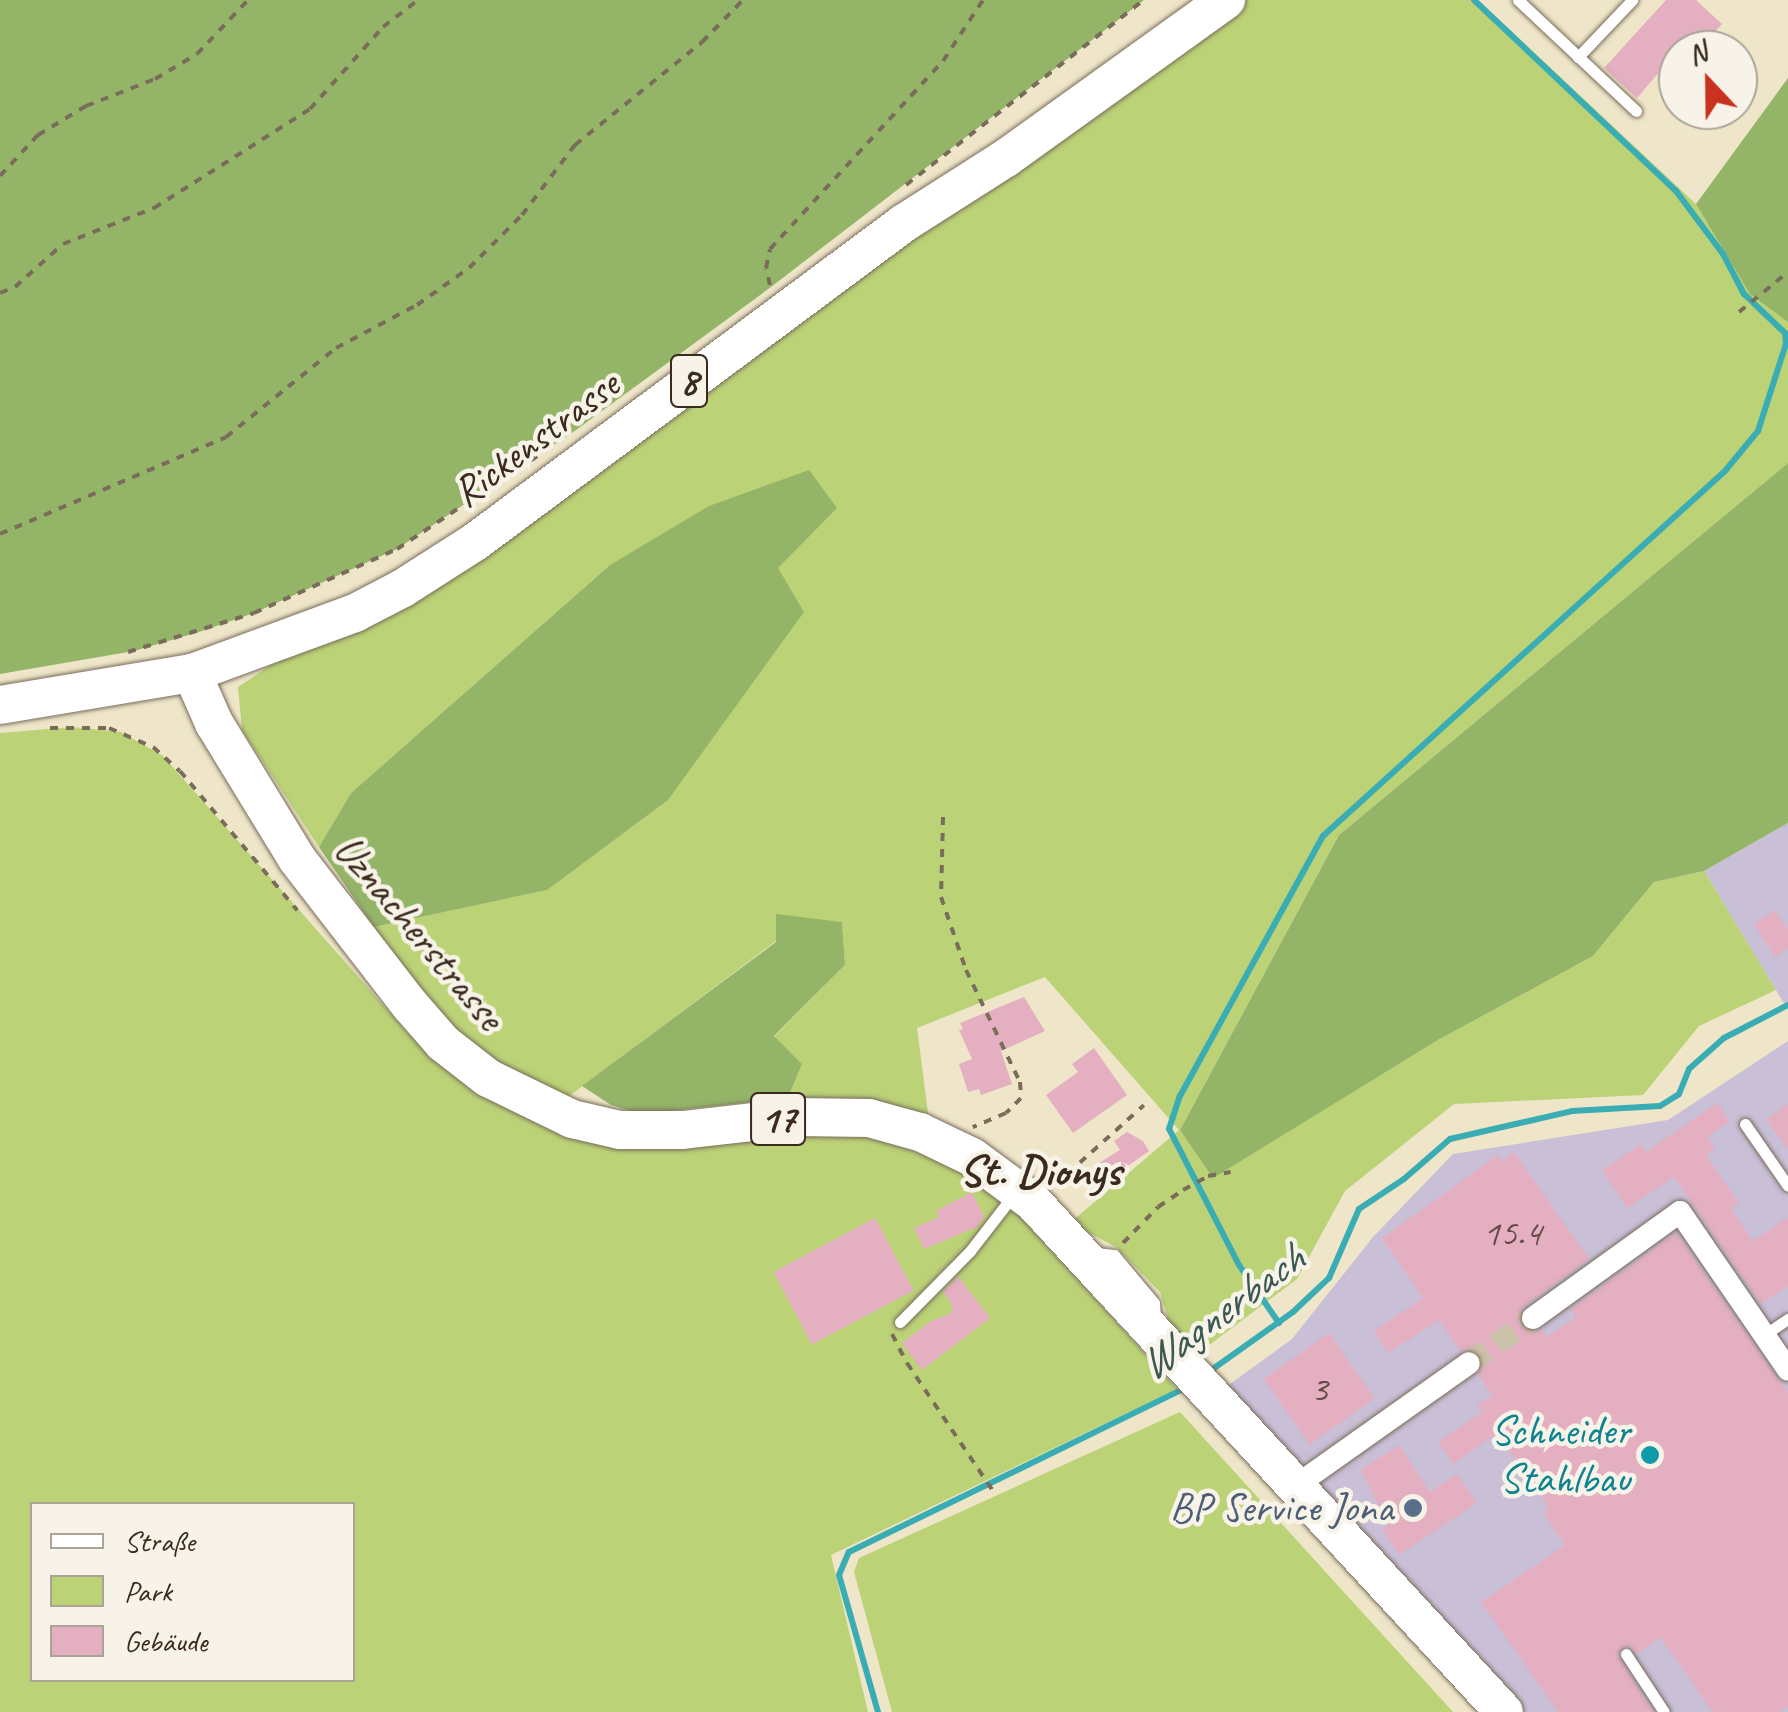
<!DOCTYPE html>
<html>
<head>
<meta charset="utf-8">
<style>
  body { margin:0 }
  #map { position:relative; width:1788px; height:1712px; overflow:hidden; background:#efe6ca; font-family:Caveat,sans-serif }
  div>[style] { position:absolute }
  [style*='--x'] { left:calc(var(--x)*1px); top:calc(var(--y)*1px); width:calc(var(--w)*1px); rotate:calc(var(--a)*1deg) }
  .industrial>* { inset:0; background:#c9bfd7 }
  .green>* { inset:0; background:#bbd277 }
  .forest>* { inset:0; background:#94b468 }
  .stream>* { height:6px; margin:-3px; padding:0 3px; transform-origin:3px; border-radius:3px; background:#3aacb3 }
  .building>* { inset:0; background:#e3afc1; transform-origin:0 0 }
  .minor-tunnel>* { height:22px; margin-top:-11px; transform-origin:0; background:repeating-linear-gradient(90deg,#cbc0a8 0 22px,transparent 0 33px) }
  .path>* { height:4px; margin-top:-2px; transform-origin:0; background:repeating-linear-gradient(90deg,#7a6c5a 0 8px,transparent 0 16px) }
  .roads { filter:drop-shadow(0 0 2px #7a6c5a) drop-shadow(0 0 2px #7a6c5a) }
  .service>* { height:11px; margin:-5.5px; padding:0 5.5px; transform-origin:5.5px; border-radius:5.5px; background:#fff }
  .minor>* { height:22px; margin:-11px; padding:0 11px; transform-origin:11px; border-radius:11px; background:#fff }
  .primary>* { height:38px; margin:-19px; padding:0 19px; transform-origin:19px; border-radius:19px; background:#fff }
  .dots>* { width:28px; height:28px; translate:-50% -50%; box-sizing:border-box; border:5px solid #f7f3e8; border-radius:50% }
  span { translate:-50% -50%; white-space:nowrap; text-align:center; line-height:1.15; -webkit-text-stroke:9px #f7f3e8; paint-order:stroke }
  .number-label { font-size:38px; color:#654b47 }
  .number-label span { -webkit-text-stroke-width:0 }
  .shield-label span { padding:2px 8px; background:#f7f3e8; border:2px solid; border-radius:8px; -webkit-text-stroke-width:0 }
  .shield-label { font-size:40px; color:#3b2a1e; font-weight:700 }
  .street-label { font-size:42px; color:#3b2a1e }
  .culture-label { font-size:42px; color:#0d838f }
  .right { translate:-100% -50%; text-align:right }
  .service-label { font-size:42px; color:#4e5e75 }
  .neighbourhood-label { font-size:45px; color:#3b2a1e; font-weight:700 }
  .water-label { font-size:45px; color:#3b5852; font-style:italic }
  .legend { position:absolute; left:30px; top:1502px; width:325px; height:180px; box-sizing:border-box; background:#f7f3e8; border:2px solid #aca397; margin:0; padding:12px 18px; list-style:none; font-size:30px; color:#3b2a1e }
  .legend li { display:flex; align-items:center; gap:20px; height:50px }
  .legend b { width:50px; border:2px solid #aca397 }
  .north { position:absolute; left:1658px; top:30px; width:100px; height:100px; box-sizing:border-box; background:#f7f3e8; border:2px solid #aca397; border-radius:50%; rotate:338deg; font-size:28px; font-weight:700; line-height:40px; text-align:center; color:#3b2a1e }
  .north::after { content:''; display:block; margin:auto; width:35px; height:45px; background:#c8321e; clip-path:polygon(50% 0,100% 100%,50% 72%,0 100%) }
</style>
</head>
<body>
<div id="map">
  <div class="industrial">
    <div style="clip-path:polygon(1788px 823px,1788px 1010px,1704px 871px)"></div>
    <div style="clip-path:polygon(1788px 1041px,1788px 1712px,1504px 1712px,1223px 1389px,1292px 1339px,1373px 1237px,1453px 1154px,1668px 1120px)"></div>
  </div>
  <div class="green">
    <div style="clip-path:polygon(1245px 0,1478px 0,1696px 204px,1750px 293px,1788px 322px,1788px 463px,1339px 835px,1180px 1130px,1213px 1177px,1438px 1040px,1593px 956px,1654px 882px,1704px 871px,1776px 990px,1699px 1026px,1643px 1095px,1454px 1104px,1345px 1191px,1297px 1279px,1192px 1358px,1176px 1345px,1160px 1292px,1116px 1247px,1070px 1223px,1179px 1130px,1045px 977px,917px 1028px,929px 1120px,788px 1098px,802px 1064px,774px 1037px,845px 965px,842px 922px,776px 915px,776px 941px,564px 1100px,458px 1041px,374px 927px,547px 890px,610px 565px,351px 793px,319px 847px,242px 730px,238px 687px,880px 255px)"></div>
    <div style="clip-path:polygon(evenodd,72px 727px,121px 732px,163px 756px,407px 1032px,472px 1091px,557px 1133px,841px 1133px,881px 1140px,954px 1165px,1007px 1202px,1177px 1389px,831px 1555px,868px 1712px,0 1712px,0 733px,72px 727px,32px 1504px,352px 1504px,352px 1680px,32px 1680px,32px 1504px)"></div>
    <div style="clip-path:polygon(1180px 1412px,1453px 1712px,892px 1712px,854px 1572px,859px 1558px)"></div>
  </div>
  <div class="forest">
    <div style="clip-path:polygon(0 0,1144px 0,771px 287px,576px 430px,397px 549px,254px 613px,199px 632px,134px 651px,0 674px)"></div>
    <div style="clip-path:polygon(1788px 78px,1788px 322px,1750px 294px,1696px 204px)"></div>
    <div style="clip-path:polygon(1788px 463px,1788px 823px,1704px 871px,1654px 882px,1593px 956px,1438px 1040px,1213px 1178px,1180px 1130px,1339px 835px)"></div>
    <div style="clip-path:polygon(809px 470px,837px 508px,778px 568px,804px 612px,668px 800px,547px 890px,374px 927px,319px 847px,351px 793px,610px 565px,709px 506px)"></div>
    <div style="clip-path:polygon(776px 914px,842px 922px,845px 965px,774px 1036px,802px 1064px,788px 1098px,641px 1114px,611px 1105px,582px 1086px,776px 942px)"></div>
  </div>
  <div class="stream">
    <div style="--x:1279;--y:1323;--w:70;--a:-124.6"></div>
    <div style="--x:1239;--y:1265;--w:153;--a:-117.2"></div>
    <div style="--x:1169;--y:1129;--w:35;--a:-72"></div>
    <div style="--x:1180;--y:1096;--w:297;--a:-61.2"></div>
    <div style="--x:1323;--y:836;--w:543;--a:-42.24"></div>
    <div style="--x:1725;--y:471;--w:52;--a:-50.5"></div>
    <div style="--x:1758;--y:431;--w:91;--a:-72.2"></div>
    <div style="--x:1786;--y:344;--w:11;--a:-95"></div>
    <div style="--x:1785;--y:333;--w:57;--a:-136.4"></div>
    <div style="--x:1744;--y:294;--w:45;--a:-117.7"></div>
    <div style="--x:1723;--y:254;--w:79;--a:-126.7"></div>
    <div style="--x:1676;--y:191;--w:278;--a:-136.6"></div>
    <div style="--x:1210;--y:1371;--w:102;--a:-35.4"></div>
    <div style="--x:1293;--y:1312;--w:50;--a:-43.4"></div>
    <div style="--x:1329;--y:1278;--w:75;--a:-66.5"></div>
    <div style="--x:1359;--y:1209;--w:54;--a:-33.7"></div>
    <div style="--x:1404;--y:1179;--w:61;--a:-41"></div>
    <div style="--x:1450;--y:1139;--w:125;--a:-12.9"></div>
    <div style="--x:1572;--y:1111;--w:88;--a:-3.3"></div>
    <div style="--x:1660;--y:1106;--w:22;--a:-32"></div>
    <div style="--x:1679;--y:1094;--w:27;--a:-68"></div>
    <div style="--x:1689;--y:1069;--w:47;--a:-41.5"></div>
    <div style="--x:1724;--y:1038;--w:72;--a:-27.3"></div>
    <div style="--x:878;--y:1712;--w:142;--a:-105.9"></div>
    <div style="--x:839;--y:1575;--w:25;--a:-67"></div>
    <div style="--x:849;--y:1552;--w:376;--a:-26"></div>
  </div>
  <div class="building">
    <div style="clip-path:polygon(1666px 0,1696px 0,1722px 24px,1698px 50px,1678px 50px,1637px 98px,1604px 68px)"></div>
    <div style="clip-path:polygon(1775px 910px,1788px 930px,1788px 948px,1775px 957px,1754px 924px)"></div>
    <div style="clip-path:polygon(1024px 997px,1045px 1031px,1001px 1051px,1012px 1084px,981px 1095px,979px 1089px,968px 1092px,959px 1064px,972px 1059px,959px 1030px,963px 1029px,960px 1023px)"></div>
    <div style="clip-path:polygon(1094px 1048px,1127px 1095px,1073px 1133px,1046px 1095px,1078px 1072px,1072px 1064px)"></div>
    <div style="clip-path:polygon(1717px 1103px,1730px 1121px,1707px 1137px,1715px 1149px,1706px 1155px,1739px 1203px,1731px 1209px,1753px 1241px,1788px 1217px,1788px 1286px,1761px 1304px,1674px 1177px,1627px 1208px,1602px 1170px,1641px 1144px,1646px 1152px)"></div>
    <div style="clip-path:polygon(1788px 1104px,1788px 1150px,1766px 1119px)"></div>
    <div style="clip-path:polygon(1127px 1132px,1143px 1141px,1149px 1151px,1109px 1179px,1099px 1163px,1120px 1150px,1114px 1141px)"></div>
    <div style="clip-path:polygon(1514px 1152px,1589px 1259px,1524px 1306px,1518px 1319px,1522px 1327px,1534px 1333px,1542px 1330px,1547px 1337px,1576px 1317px,1571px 1309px,1676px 1233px,1788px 1393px,1788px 1706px,1779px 1712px,1713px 1712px,1660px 1637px,1637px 1654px,1626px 1645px,1617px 1654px,1653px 1712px,1558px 1712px,1481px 1602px,1565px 1545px,1543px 1513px,1549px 1508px,1497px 1433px,1453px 1464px,1438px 1442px,1482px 1412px,1477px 1405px,1492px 1396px,1478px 1375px,1484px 1363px,1481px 1354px,1469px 1348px,1460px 1351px,1439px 1320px,1388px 1353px,1374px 1331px,1423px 1298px,1382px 1238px,1498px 1155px,1502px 1161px)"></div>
    <div style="clip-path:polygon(972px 1192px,984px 1217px,977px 1227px,924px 1249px,914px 1228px,939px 1217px,936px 1211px)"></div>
    <div style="left:875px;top:1218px;width:82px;height:115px;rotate:62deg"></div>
    <div style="clip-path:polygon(958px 1276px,990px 1318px,922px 1370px,902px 1343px,931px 1321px,952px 1313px,952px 1305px,943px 1292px)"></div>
    <div style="left:1329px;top:1333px;width:80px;height:80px;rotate:55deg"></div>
    <div style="clip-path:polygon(1399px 1445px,1430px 1492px,1457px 1474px,1477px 1503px,1399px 1555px,1382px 1529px,1389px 1525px,1360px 1470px)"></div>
  </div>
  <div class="minor-tunnel">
    <div style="--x:1469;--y:1363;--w:78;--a:-35.1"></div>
  </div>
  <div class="path">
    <div style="--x:0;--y:176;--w:56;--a:-47.2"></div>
    <div style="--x:38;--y:135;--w:56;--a:-31.1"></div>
    <div style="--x:86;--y:106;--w:74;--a:-21.4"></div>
    <div style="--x:155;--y:79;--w:49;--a:-30.8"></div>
    <div style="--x:197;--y:54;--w:74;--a:-46.6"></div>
    <div style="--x:906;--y:185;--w:301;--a:-37.9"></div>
    <div style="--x:770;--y:285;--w:17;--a:-103"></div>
    <div style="--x:766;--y:268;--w:19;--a:-78"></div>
    <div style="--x:770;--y:249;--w:255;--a:-47.4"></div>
    <div style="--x:943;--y:61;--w:73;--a:-56.7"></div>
    <div style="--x:0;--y:293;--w:16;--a:-22"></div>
    <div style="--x:15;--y:287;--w:64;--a:-41.9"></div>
    <div style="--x:63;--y:244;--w:98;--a:-21.6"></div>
    <div style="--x:154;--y:208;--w:185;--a:-32.4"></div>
    <div style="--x:310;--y:109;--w:110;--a:-48.3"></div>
    <div style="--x:383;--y:27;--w:44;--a:-37.6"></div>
    <div style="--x:1739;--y:312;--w:63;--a:-39.2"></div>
    <div style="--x:0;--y:534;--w:246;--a:-23.2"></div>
    <div style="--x:226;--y:437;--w:141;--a:-39"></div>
    <div style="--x:336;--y:348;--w:92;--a:-28"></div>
    <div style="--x:417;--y:305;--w:64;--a:-35.4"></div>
    <div style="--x:469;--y:268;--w:75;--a:-45"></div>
    <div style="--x:522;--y:215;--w:88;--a:-52.9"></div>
    <div style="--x:575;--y:145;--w:164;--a:-39"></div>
    <div style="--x:702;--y:42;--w:59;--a:-45.7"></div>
    <div style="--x:128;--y:652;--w:132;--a:-17.2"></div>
    <div style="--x:254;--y:613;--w:157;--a:-24.1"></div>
    <div style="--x:397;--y:549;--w:181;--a:-33.5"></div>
    <div style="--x:50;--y:728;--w:59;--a:0"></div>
    <div style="--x:109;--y:728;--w:48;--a:23.4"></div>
    <div style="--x:153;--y:747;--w:36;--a:42"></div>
    <div style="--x:180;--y:771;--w:182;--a:49.9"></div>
    <div style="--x:943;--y:817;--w:80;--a:91.4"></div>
    <div style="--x:941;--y:897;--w:77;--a:71.1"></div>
    <div style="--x:966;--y:970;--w:124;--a:64.3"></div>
    <div style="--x:1020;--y:1082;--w:16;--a:86"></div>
    <div style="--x:1021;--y:1098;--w:21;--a:135"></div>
    <div style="--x:1006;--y:1113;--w:36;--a:157"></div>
    <div style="--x:1056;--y:1184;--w:118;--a:-41.9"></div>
    <div style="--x:1123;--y:1243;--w:50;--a:-45.8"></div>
    <div style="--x:1158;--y:1207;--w:30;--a:-34"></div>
    <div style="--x:1183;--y:1190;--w:29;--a:-29"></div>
    <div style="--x:1208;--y:1176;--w:23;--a:-10"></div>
    <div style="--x:892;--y:1334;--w:33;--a:63"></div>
    <div style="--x:907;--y:1363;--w:154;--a:56.1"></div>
  </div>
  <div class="roads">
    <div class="service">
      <div style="--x:1518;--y:0;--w:162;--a:43.2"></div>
      <div style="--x:1578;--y:57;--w:79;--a:-46.5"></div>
      <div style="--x:1745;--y:1124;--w:75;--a:55.3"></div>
      <div style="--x:1096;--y:1253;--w:18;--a:6"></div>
      <div style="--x:1114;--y:1255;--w:62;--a:50.2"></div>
      <div style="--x:1154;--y:1303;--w:15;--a:86"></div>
      <div style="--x:900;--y:1322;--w:100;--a:-45.4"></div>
      <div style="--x:970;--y:1251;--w:72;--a:-52.3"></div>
      <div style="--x:1764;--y:1335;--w:29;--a:-34"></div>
      <div style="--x:1626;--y:1654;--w:69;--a:56.8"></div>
    </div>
    <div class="minor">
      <div style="--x:1533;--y:1318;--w:181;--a:-35.8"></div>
      <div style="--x:1680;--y:1212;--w:191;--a:55.6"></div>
      <div style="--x:1294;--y:1487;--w:214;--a:-35.3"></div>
    </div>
    <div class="primary">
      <div style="--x:192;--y:673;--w:55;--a:66.3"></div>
      <div style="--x:214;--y:723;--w:159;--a:58.6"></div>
      <div style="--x:297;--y:859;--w:185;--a:52.3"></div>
      <div style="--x:410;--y:1005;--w:50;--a:49"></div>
      <div style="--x:443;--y:1043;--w:57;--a:37.9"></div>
      <div style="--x:488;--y:1078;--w:93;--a:26"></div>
      <div style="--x:572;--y:1119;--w:49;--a:12.9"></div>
      <div style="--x:620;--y:1130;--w:63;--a:0"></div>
      <div style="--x:683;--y:1130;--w:113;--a:-6.6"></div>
      <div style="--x:795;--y:1117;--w:74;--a:0.8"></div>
      <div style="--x:869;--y:1118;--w:53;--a:15.4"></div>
      <div style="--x:920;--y:1132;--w:58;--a:25.7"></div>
      <div style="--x:972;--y:1157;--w:76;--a:36.4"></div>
      <div style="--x:1033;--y:1202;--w:694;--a:47.28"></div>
      <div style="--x:0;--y:705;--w:195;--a:-9.5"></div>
      <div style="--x:192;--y:673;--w:174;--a:-20.2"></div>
      <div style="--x:355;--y:613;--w:54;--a:-27.5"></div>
      <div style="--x:403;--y:588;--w:85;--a:-32.6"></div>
      <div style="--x:475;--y:542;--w:535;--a:-36.63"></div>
      <div style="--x:904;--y:223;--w:121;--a:-32.5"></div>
      <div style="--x:1006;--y:158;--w:271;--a:-35.7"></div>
    </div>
  </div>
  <div class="dots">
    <div style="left:1650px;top:1455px;background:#0f9aa8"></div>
    <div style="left:1413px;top:1508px;background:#5c6f8a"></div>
  </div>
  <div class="number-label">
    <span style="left:1512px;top:1233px">15.4</span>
    <span style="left:1319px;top:1389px">3</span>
  </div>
  <div class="shield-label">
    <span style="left:689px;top:381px">8</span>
    <span style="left:778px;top:1119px">17</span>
  </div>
  <div class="street-label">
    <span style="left:536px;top:439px;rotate:-37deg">Rickenstrasse</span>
    <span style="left:419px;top:933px;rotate:50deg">Uznacherstrasse</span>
  </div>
  <div class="culture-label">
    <span class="right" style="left:1630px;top:1455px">Schneider<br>Stahlbau</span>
  </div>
  <div class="service-label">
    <span class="right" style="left:1393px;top:1508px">BP Service Jona</span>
  </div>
  <div class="neighbourhood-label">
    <span style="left:1040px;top:1171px">St. Dionys</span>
  </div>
  <div class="water-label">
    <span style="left:1221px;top:1312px;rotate:-37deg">Wagnerbach</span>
  </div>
  <ul class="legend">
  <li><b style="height:12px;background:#fff"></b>Straße</li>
  <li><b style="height:28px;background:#bbd277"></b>Park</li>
  <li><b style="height:28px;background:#e3afc1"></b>Gebäude</li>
  </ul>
  <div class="north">N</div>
</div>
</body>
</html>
